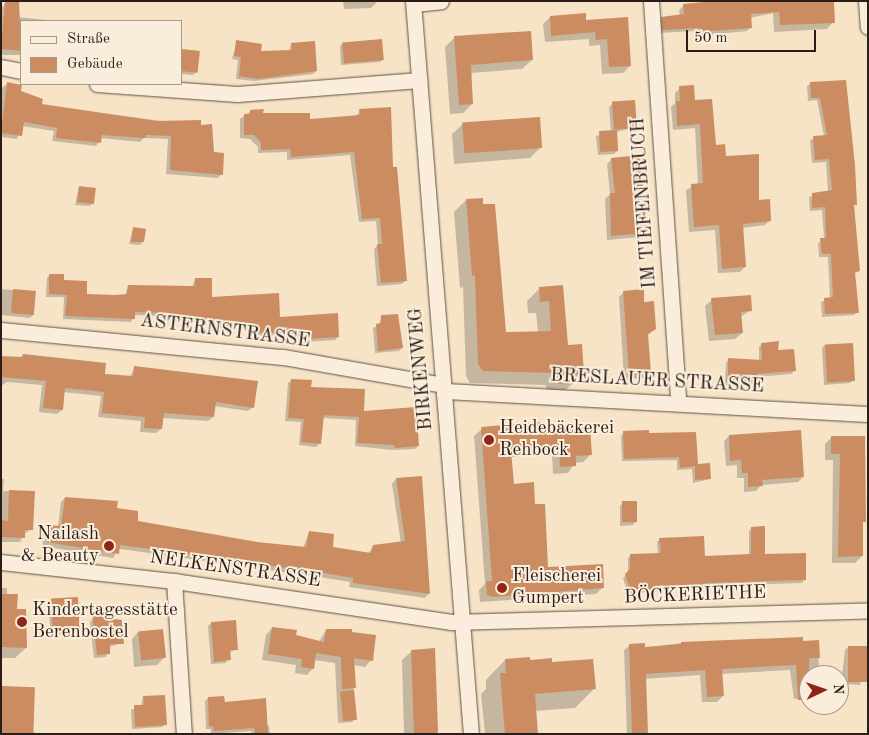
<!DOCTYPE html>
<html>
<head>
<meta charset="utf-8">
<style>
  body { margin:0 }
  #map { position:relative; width:869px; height:735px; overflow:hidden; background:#f7e4c7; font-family:"Old Standard TT",serif }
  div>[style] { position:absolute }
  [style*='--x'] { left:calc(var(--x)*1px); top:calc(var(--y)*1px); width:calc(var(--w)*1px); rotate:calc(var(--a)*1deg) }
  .shadow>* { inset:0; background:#0003 }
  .building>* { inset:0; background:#cb8c62; transform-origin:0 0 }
  .roads { filter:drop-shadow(0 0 1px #5e5044) drop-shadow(0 0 1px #5e5044) }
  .minor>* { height:15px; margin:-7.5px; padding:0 7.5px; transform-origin:7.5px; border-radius:7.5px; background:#faeddb }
  .dots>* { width:14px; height:14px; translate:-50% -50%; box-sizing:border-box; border:2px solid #faeddb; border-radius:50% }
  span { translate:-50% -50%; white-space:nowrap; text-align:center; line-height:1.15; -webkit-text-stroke:4px #faeddb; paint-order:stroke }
  .street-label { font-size:19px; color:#2b1e18 }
  .poi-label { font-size:19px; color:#2b1e18 }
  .left { translate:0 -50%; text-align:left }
  .right { translate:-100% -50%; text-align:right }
  .frame { position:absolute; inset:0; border:2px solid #2b1e18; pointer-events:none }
  .legend { position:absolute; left:20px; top:20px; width:162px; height:65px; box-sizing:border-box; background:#faeddb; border:1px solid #a79a8d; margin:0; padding:6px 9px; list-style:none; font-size:15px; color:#2b1e18 }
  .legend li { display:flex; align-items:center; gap:10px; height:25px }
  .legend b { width:25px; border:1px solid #a79a8d }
  .north { position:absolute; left:799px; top:665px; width:50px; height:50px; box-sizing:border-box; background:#faeddb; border:1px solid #a79a8d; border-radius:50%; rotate:87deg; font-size:14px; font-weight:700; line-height:20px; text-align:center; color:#2b1e18 }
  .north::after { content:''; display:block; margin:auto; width:18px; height:22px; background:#8f2418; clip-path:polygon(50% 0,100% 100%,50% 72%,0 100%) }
  .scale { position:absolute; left:686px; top:30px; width:130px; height:22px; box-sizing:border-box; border:2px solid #2b1e18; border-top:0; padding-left:6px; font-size:15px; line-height:18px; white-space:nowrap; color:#2b1e18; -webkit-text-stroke:4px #faeddb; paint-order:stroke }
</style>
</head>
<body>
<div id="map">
  <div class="shadow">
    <div style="clip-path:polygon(343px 1px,377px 1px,377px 2px,371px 8px,344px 9px)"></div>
    <div style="clip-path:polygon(778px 1px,833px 22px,827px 29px,774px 32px,773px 13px,750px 18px,751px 27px,747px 31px,695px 36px,695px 31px,659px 33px,658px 22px,662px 18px,680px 16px,679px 10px,683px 6px)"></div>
    <div style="clip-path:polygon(6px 2px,16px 17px,58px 21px,21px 21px,21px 55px,1px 55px,1px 9px)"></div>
    <div style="clip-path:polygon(550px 17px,585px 21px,613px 19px,630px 66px,623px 73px,602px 74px,600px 45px,589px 46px,589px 39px,545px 42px,543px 24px)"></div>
    <div style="clip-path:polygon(454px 38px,532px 60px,522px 69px,470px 73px,472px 104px,463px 113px,450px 114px,445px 47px)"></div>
    <div style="clip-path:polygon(237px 42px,260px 53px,289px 51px,291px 44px,316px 71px,313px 74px,254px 81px,236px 79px,238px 60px,232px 59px)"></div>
    <div style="clip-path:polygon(343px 43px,383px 59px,380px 62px,341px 65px,340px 46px)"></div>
    <div style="clip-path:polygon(183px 51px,196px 72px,193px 75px,181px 74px)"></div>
    <div style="clip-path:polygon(845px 81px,856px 204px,852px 207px,859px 271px,854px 274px,857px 312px,854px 315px,822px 317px,821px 302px,830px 298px,828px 257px,819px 257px,818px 243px,824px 239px,822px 210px,810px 211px,809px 197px,828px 191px,826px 162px,812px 163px,810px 140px,824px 136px,817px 100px,808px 101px,807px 86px,811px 83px)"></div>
    <div style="clip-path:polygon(8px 84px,41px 105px,200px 126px,222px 174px,218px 178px,166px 174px,168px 139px,144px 138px,140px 142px,101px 138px,96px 146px,52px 141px,54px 131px,22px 126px,17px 139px,1px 137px,1px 88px)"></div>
    <div style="clip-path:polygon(680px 88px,694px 101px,715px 146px,770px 220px,765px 225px,742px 228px,745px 267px,740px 272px,718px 273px,715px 230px,689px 232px,686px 190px,698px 184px,695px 128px,673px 130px,671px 107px,675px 103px,675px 93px)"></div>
    <div style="clip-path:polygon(612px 104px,636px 127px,616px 132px,617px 151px,614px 154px,598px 155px,596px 136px,611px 132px,609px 107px)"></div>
    <div style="clip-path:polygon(251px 111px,309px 120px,356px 116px,360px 111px,392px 169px,406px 280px,402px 284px,377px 286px,374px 249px,378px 245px,376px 221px,359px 222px,350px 155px,287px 160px,287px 152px,258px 153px,258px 147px,250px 139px,240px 138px,240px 119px)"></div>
    <div style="clip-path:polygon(463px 124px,541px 147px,530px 158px,454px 164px,452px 134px)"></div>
    <div style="clip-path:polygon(612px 159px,645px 233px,640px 237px,607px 240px,605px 199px,610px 194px,607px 164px)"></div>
    <div style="clip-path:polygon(79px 187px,93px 203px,90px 206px,75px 205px)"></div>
    <div style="clip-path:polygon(466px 200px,505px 334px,538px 332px,536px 313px,528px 313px,527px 301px,540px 288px,562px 287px,567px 346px,583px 374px,560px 395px,546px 396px,546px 385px,470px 383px,466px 376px,463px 287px,460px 288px,454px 212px)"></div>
    <div style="clip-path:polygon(133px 229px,143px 242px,140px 245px,129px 244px)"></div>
    <div style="clip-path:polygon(50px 275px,86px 295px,125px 295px,128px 286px,192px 287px,195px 279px,211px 299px,338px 337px,335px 340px,303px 342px,303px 338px,295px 338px,295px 334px,256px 336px,256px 327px,210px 330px,210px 321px,161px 324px,161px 316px,134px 315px,131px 322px,63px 319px,64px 297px,46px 297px,47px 278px)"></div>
    <div style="clip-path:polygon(1px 289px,35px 292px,33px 315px,30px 318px,1px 315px)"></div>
    <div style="clip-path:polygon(624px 292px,643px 303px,655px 328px,647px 336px,650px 373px,645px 378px,624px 379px,619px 297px)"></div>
    <div style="clip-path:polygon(712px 300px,751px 310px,740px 317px,742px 333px,735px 339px,709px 341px,705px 306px)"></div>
    <div style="clip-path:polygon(381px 317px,402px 348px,399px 351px,375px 353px,373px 328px,379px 325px)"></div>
    <div style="clip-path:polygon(762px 344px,776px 351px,794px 371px,791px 374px,755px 377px,752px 386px,725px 385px,726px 363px,729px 359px,759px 361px,759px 347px)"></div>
    <div style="clip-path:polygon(825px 345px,853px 380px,850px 383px,824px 385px,822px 348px)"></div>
    <div style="clip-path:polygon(23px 355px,104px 375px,130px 377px,135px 367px,253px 407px,248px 411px,214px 406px,213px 417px,208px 421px,162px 418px,161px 429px,156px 433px,140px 432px,141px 421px,98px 417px,101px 396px,63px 392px,62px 410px,57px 414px,39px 412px,42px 385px,7px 382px,1px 386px,1px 357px,20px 358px)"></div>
    <div style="clip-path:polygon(292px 380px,363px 412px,418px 446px,415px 449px,392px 450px,355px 446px,356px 420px,322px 418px,319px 444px,316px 447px,299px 445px,301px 422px,285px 421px,288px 383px)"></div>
    <div style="clip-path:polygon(482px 429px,542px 431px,590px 455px,583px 462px,575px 463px,568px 473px,553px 474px,552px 454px,511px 457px,513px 485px,534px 505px,547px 568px,603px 587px,596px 594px,480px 602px,479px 590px,485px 584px,474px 436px)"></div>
    <div style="clip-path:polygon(624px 433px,695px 433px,697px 465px,710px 479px,693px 483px,692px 469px,677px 470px,677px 460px,622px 461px,621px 436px)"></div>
    <div style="clip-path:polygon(729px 436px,803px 477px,798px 482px,761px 485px,756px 491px,744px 492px,744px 478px,737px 478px,737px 465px,726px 466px,724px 441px)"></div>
    <div style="clip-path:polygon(863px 437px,862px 556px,855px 563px,832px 563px,833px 460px,825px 460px,825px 444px,831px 438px)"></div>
    <div style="clip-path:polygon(1px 479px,4px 479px,3px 491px,33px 492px,32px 529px,24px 534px,20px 542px,1px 542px)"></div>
    <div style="clip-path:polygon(396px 479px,429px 593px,425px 598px,349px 587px,350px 582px,319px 577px,128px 550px,118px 549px,113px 558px,43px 546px,42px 530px,46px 526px,58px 527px,61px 502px,65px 498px,116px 509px,137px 522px,257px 543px,303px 548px,309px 532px,331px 548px,368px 554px,373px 546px,401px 543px,392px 484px)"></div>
    <div style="clip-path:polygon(623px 503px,636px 522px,633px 525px,620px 526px,620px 506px)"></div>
    <div style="clip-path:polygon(752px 528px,764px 556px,805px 579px,802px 583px,705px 586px,628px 594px,623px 578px,628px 573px,628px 558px,631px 555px,658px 554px,657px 542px,660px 539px,704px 557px,749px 555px,749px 531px)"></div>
    <div style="clip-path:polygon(1px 588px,7px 588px,7px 595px,16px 610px,26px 648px,15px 658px,1px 658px)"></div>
    <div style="clip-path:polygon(51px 600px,79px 630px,76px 633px,51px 635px,48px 603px)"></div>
    <div style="clip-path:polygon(95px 613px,106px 619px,122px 643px,109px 647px,106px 657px,94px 658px,90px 623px)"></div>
    <div style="clip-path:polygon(211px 623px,237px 649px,229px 653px,226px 663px,211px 664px,208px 626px)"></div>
    <div style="clip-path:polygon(272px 628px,319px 642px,326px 630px,371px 660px,365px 667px,353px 665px,355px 719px,352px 722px,338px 723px,335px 663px,314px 660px,313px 668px,307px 675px,295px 673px,296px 665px,262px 660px,266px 635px)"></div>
    <div style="clip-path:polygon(138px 632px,164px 658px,157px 665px,134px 667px,132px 639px)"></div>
    <div style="clip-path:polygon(818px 641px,819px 675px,809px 675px,808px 698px,794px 699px,790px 670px,721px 674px,723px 696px,717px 702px,702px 702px,700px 675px,644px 679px,646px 734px,627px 734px,624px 650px,630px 645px,643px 648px,682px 643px)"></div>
    <div style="clip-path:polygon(848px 647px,868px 647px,868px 674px,863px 674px,860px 685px,841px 684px,845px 650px)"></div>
    <div style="clip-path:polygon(412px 651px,437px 734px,404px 734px,402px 660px)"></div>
    <div style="clip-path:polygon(505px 660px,551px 663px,595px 688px,575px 708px,535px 711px,537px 734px,485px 734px,481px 694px,486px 689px,486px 680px)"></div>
    <div style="clip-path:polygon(1px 687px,34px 688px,33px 731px,36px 734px,1px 734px)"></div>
    <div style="clip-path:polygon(143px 697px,165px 724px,162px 727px,132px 729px,131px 710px,141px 706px)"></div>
    <div style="clip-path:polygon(208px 698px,269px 726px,270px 734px,252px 734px,251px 731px,211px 734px,211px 729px,206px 729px,205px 701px)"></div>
  </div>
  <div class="building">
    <div style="clip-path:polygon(5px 1px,19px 1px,21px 51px,1px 49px)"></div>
    <div style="clip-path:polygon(715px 1px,834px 1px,835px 23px,780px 25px,779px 12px,751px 14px,752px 28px,699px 32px,699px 28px,662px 30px,661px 17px,684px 14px,683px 4px)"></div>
    <div style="clip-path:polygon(586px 13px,586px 20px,628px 17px,631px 66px,609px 67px,607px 39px,596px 40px,595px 32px,551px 36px,550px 16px)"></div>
    <div style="clip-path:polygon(531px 31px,533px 60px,471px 65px,473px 104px,459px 105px,454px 36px)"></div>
    <div style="left:382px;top:39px;width:21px;height:40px;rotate:85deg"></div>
    <div style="clip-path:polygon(236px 40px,262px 44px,261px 51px,292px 50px,291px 43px,315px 41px,317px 71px,258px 79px,239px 76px,241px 57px,234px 56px)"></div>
    <div style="left:182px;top:49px;width:18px;height:22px;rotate:6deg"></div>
    <div style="clip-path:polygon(846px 80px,855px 165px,857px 205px,854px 205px,860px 271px,855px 272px,859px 313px,825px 314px,824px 298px,833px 297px,831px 254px,822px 254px,820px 238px,826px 238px,825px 207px,812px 208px,812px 193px,832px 190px,829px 159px,815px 160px,813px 136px,827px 135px,820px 98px,811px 98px,810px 82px)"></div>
    <div style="clip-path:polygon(7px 82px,22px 85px,21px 91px,43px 99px,42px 104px,156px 121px,201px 120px,201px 125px,212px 124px,214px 152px,224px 153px,223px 175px,170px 170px,171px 136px,146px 135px,145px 138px,102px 135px,101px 143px,56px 138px,57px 128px,24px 122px,22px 136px,1px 133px)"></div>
    <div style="clip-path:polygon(694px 85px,695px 100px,712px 99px,716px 145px,725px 144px,726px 156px,759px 154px,759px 200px,770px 199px,771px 221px,743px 224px,746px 267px,722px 269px,719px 225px,694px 227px,691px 184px,703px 183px,700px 124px,677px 126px,676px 101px,680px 101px,679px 86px)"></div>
    <div style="left:635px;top:100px;width:28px;height:23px;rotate:86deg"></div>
    <div style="clip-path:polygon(391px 107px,393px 167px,397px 167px,407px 281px,381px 283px,377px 244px,382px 244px,380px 218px,362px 219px,354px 152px,291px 157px,290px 149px,261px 150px,261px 143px,254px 135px,244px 135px,244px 114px,250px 114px,250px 110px,264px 109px,263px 113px,310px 113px,310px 119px,360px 115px,359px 109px)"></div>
    <div style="left:540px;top:117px;width:31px;height:78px;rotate:86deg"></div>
    <div style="left:617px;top:130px;width:21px;height:18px;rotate:87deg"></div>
    <div style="clip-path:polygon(640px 155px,647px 233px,611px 236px,610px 193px,615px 193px,611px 158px)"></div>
    <div style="left:79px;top:186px;width:17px;height:16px;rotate:7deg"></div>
    <div style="clip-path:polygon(483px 198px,483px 204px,495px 204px,506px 332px,551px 331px,549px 301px,540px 302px,539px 287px,563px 285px,568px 345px,582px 344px,584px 374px,574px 375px,574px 383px,558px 384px,558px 373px,483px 371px,478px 364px,475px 275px,472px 276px,466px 199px)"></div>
    <div style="clip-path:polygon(133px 227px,146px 229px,144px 242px,131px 242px)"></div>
    <div style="clip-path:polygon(49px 274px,64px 274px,64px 280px,87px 281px,87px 294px,115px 295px,127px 294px,128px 285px,195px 286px,195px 278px,212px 278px,212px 297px,279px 293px,280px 317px,338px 313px,339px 337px,306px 339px,306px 335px,298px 336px,297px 332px,259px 333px,258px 325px,213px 327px,213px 319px,164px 321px,164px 313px,135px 312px,135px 319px,65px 316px,67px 295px,49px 294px)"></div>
    <div style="left:13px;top:289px;width:23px;height:24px;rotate:5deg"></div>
    <div style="clip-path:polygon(644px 289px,644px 302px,654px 301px,656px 329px,648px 334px,651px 373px,629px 375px,623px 291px)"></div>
    <div style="clip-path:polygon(751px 295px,752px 311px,741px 312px,743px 333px,715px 335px,711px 298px)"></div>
    <div style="clip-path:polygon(398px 314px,403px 348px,378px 351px,376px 324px,381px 323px,381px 315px)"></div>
    <div style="clip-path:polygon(779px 341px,778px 350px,794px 349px,796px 371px,757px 374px,756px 384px,728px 382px,728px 358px,762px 360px,761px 343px)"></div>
    <div style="left:853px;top:343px;width:38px;height:28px;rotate:87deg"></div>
    <div style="clip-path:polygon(23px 354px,106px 363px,105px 374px,133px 376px,134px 366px,258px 381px,254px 408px,216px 402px,214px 417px,164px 413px,162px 429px,144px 428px,145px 417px,102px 413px,104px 392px,65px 388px,63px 410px,43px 408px,46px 381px,1px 377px,1px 356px,22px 357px)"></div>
    <div style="clip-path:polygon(291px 379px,312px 380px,311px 387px,365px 389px,364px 411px,416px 407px,419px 446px,395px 448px,394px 445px,357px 443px,359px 417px,324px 415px,321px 444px,301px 442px,304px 419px,288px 418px)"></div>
    <div style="clip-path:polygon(542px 422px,543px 430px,590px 427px,592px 455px,576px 456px,576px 466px,560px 467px,559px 447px,511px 451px,514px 484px,534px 482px,535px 504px,545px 504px,548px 567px,603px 564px,604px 588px,493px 597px,487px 595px,486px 581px,492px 581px,481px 427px)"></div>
    <div style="clip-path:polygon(649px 430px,649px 433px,696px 432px,698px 464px,710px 463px,711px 479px,695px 480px,695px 466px,680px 468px,679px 457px,624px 459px,623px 431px)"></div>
    <div style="clip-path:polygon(801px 430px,804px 477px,762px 480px,763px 486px,748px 487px,748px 473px,742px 473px,741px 460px,730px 461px,729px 435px)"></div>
    <div style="clip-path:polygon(831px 436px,865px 436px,866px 522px,863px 522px,863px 556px,838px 557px,840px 454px,831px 454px)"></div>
    <div style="clip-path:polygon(422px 476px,430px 594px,353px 583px,353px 578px,324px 573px,182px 553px,120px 545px,119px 554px,47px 542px,46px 525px,61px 526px,65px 497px,118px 501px,117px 508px,138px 511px,138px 521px,257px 542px,306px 547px,309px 531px,334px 534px,333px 547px,371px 553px,373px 545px,405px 541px,396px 478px)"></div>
    <div style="clip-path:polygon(9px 490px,35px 491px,33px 530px,25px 530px,25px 538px,1px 537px,1px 520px,8px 521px)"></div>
    <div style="left:637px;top:501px;width:21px;height:15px;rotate:90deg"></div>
    <div style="clip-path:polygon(765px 526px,765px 554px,806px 553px,806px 580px,709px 583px,631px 592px,625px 574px,630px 569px,630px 554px,661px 553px,659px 538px,704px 536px,705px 556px,751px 554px,751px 527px)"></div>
    <div style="clip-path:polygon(1px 594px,18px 594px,17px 609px,26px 609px,27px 648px,1px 647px)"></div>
    <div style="left:78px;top:597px;width:33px;height:27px;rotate:87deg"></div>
    <div style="clip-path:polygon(107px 611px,107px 618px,122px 620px,124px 644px,110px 644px,110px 654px,97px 655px,93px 619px,95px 612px)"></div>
    <div style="clip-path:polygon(236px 620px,238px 650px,230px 650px,231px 660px,214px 662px,211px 622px)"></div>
    <div style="clip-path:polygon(272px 627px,297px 630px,296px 635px,324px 642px,326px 629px,352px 629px,352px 632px,376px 635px,373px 661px,354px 658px,356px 688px,342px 689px,341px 657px,316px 653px,314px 669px,301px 667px,302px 659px,268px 654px)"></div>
    <div style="left:163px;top:629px;width:29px;height:25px;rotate:84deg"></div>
    <div style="clip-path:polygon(803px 637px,803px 641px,819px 640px,820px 658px,809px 658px,809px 700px,798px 700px,796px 665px,722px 669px,724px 696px,707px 697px,705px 670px,646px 674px,648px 734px,632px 734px,629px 644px,645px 643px,645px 647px,681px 644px,681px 642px)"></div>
    <div style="left:848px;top:646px;width:20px;height:36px"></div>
    <div style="clip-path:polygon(435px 648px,438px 731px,437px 734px,414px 734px,411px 650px)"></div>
    <div style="clip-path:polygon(530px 657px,530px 660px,552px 658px,552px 662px,593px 659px,596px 689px,535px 694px,538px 734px,505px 734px,500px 673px,506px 673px,505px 659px)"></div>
    <div style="left:2px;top:686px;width:33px;height:48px;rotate:2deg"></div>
    <div style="left:354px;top:690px;width:30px;height:14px;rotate:84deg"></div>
    <div style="clip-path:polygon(165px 695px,167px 725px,135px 727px,134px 705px,144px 705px,143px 696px)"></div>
    <div style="clip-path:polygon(224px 696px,225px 702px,266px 698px,268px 734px,255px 734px,254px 728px,214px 731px,213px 726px,209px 727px,208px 697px)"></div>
  </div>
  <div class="roads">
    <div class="minor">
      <div style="--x:413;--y:1;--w:735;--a:85.48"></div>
      <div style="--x:651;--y:1;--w:402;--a:86.1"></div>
      <div style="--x:866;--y:1;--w:26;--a:86"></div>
      <div style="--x:414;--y:4;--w:27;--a:-6"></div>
      <div style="--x:1;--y:67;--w:20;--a:11"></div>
      <div style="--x:97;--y:84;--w:140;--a:4.1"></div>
      <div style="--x:237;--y:94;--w:183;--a:-4.4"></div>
      <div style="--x:1;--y:330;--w:283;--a:5.5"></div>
      <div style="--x:283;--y:357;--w:162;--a:9.9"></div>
      <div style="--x:444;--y:391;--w:425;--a:3.1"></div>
      <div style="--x:1;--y:562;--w:174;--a:6.3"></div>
      <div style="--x:174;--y:581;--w:280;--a:8.4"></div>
      <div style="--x:451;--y:622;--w:417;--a:-1.6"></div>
      <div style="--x:174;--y:581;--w:153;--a:86.3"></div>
    </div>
  </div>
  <div class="dots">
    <div style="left:489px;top:440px;background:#8f2418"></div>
    <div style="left:109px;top:546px;background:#8f2418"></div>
    <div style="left:502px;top:588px;background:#8f2418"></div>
    <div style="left:22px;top:622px;background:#8f2418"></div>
  </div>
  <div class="street-label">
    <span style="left:645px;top:203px;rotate:-94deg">IM TIEFENBRUCH</span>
    <span style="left:225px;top:332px;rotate:7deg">ASTERNSTRASSE</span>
    <span style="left:422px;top:369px;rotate:-95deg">BIRKENWEG</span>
    <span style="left:657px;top:382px;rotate:3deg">BRESLAUER STRASSE</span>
    <span style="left:235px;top:570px;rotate:8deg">NELKENSTRASSE</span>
    <span style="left:695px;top:596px;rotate:-2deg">BÖCKERIETHE</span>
  </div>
  <div class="poi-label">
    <span class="left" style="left:499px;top:440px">Heidebäckerei<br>Rehbock</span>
    <span class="right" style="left:99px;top:546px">Nailash<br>&amp; Beauty</span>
    <span class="left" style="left:512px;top:588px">Fleischerei<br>Gumpert</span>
    <span class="left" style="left:32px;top:622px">Kindertagesstätte<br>Berenbostel</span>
  </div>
  <div class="frame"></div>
  <ul class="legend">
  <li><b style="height:6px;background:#faeddb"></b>Straße</li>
  <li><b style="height:14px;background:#cb8c62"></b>Gebäude</li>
  </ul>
  <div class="north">N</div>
  <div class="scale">50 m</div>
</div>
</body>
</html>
